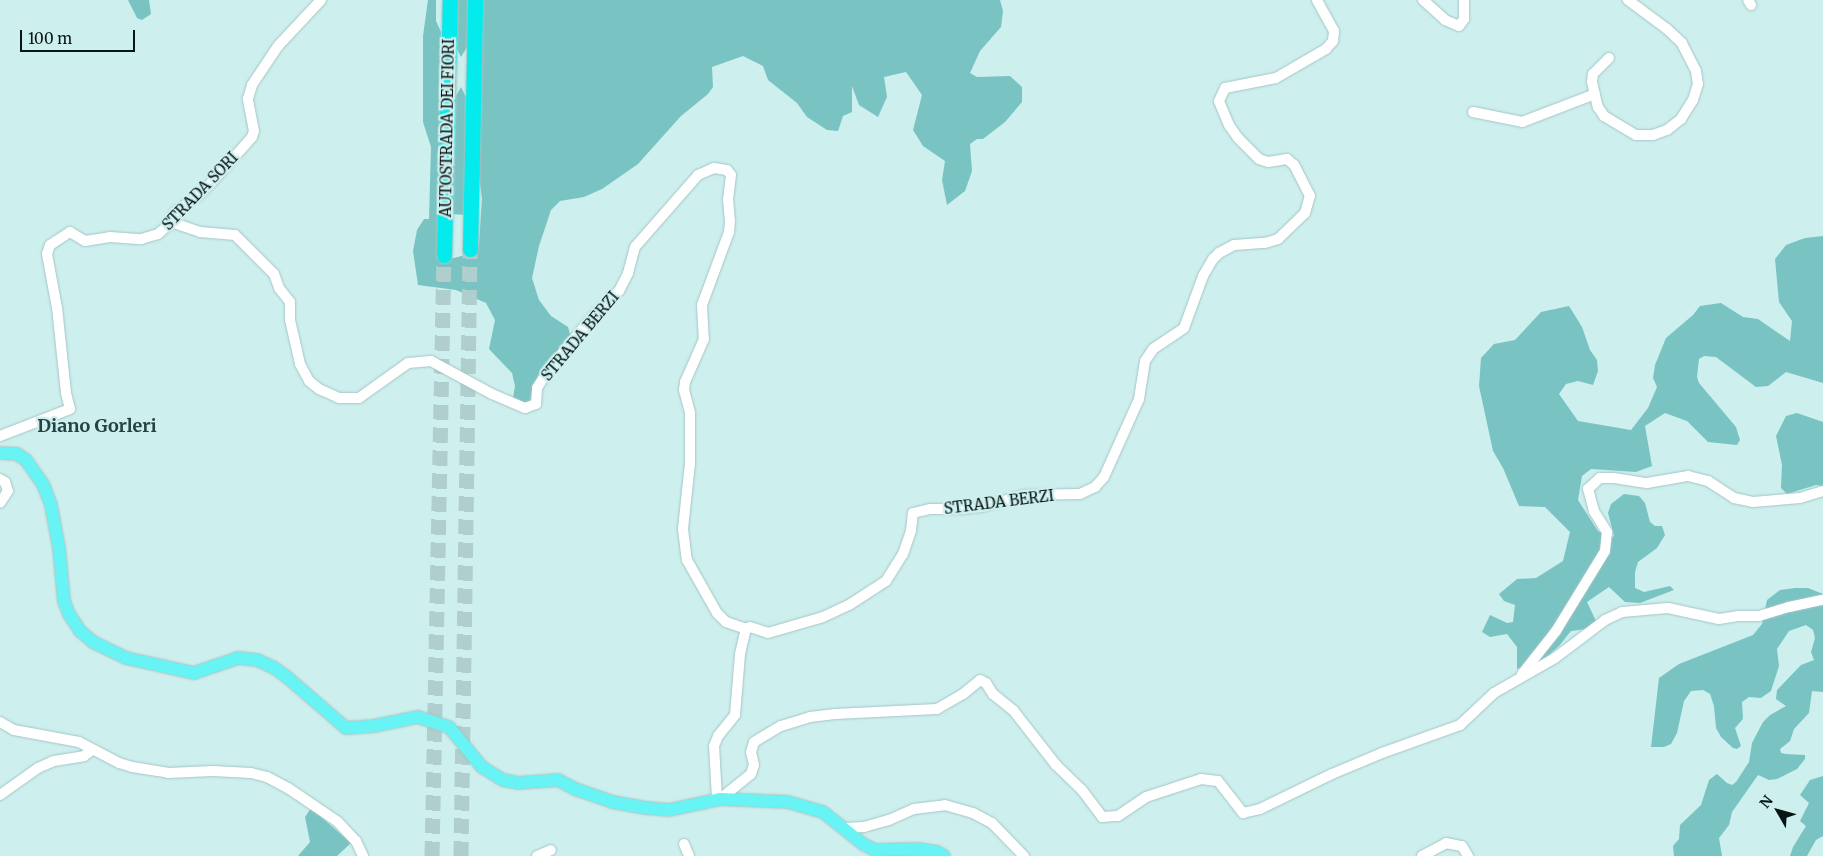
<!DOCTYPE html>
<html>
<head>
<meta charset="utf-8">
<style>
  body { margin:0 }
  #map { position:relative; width:1823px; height:856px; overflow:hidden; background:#cdefee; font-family:Merriweather,serif }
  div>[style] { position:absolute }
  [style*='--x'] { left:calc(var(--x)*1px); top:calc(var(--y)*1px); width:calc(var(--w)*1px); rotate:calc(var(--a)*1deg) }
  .green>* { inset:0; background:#79c3c3 }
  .highway-tunnel>* { height:15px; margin-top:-7.5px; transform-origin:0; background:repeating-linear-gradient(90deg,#afcecd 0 15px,transparent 0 23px) }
  .roads { filter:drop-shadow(0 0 1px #a4c5c5) drop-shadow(0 0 1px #a4c5c5) }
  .minor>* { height:10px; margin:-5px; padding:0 5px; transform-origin:5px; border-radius:5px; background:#fff }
  .major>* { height:12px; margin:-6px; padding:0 6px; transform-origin:6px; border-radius:6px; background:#68f3f4 }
  .highway>* { height:15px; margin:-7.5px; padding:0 7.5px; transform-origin:7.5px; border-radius:7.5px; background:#03ebed }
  span { translate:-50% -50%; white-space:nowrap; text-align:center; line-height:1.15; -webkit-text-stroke:4.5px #cdefee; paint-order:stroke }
  .street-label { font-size:15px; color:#081515 }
  .quarter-label { font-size:18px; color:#254242; font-weight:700 }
  .north { position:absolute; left:1753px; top:786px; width:50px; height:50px; -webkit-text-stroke:4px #cdefee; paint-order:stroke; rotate:308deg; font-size:14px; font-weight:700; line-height:20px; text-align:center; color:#081515 }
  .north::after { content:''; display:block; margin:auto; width:18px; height:22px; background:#081515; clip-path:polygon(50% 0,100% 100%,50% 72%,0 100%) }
  .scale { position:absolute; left:20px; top:30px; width:115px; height:22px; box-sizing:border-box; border:2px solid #081515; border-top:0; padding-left:6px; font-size:15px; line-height:18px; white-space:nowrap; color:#081515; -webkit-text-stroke:4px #cdefee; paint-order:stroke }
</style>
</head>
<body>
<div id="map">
  <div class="green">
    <div style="clip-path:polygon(128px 0,149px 0,151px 14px,142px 20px,137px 18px)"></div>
    <div style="clip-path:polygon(428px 0,436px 0,436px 21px,441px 32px,440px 98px,443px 110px,450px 259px,477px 252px,479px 244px,482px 198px,478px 170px,482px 0,1000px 0,1003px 11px,1001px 27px,980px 51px,970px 73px,977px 77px,1010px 76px,1022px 87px,1022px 102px,1005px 122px,983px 139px,977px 139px,970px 144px,972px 171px,965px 191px,947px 205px,942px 180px,945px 161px,923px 146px,913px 130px,922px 95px,906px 72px,884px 77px,887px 97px,878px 117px,859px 105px,852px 86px,852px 112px,843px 116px,838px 131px,827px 130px,807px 117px,797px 103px,768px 80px,763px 66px,743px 56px,712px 67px,713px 87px,708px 94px,681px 116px,638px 164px,602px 189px,584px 197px,560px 201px,551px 210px,539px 246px,532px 278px,539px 300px,551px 316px,568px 327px,571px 338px,536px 386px,529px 403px,520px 402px,513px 398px,515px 386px,512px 373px,489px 349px,495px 320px,486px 303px,456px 290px,418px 285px,413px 251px,417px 230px,424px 219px,429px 219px,431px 147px,423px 122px,423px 36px)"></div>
    <div style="clip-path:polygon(454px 0,470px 0,469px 44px,461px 57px,454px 43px)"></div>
    <div style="clip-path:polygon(461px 87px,468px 101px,467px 215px,450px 214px,453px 101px)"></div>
    <div style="clip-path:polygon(1823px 236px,1823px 383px,1786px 372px,1768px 386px,1756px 387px,1716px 357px,1704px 356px,1699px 359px,1697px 377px,1699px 383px,1736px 427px,1740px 440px,1737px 445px,1708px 442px,1687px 421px,1665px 413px,1645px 426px,1652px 466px,1636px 472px,1591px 469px,1582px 476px,1578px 500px,1598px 531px,1611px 538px,1614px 536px,1608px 513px,1611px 504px,1624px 494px,1639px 496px,1645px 503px,1650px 522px,1655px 526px,1662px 526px,1665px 535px,1657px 548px,1638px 562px,1635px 572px,1635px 588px,1644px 592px,1670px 586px,1674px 590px,1640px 603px,1625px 602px,1609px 587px,1587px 602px,1597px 623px,1586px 629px,1571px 631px,1559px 646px,1545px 658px,1517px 669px,1517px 647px,1507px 634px,1490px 637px,1482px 632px,1490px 615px,1507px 623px,1513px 622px,1515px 605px,1504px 601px,1499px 594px,1517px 579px,1536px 578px,1563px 561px,1570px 532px,1545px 507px,1519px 506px,1503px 468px,1493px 451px,1479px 386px,1481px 358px,1494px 344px,1515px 340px,1541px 312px,1569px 306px,1582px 327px,1590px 350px,1597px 360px,1598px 371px,1593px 385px,1578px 381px,1566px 384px,1559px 394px,1578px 421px,1631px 430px,1648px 408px,1657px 387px,1653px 378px,1655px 365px,1666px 338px,1693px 315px,1700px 306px,1721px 303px,1743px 317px,1758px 319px,1790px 341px,1792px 321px,1779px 302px,1775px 259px,1786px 245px,1805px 238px)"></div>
    <div style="clip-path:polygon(1797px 413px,1823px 422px,1823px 486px,1816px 485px,1787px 494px,1781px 488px,1782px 465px,1776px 436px,1786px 416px)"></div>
    <div style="clip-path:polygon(1795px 588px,1808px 588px,1823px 594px,1823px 692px,1812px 691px,1809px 713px,1794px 729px,1790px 741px,1780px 749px,1781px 753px,1786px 754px,1805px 755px,1805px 759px,1797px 769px,1777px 779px,1769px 780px,1758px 775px,1732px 812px,1729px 825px,1719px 838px,1722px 856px,1674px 856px,1673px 846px,1679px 839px,1680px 825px,1701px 805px,1709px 780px,1717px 774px,1727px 783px,1732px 785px,1736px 782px,1749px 762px,1752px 743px,1763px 722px,1770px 715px,1786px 706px,1776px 699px,1777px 690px,1801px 665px,1814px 660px,1811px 652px,1815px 638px,1813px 630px,1806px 625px,1789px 631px,1777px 649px,1779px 666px,1771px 691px,1761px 698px,1749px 697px,1742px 702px,1743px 719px,1735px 728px,1741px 746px,1737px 749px,1733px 748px,1721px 737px,1716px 728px,1714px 706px,1710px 694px,1703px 690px,1691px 691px,1684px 701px,1677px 733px,1671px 744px,1664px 747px,1651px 747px,1659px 678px,1679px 664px,1753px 635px,1762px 624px,1767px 600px,1780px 590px)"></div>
    <div style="clip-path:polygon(1823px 776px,1823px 836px,1816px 840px,1807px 856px,1790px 856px,1793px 847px,1806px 826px,1800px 821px,1809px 803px,1800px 795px,1810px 780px)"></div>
    <div style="clip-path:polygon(311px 808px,351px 843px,337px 856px,298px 856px,310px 842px,305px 817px)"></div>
  </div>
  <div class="highway-tunnel">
    <div style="--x:432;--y:856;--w:601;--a:-88.86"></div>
    <div style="--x:461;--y:856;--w:607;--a:-89.15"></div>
  </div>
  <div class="roads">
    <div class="minor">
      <div style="--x:1423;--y:0;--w:30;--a:42"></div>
      <div style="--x:1445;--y:20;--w:15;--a:23"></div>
      <div style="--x:1459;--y:26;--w:9;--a:-54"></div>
      <div style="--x:1464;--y:19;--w:19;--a:-90"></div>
      <div style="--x:1748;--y:0;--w:6;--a:59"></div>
      <div style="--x:1609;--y:58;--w:23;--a:135"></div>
      <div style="--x:1593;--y:74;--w:8;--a:97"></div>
      <div style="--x:1592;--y:82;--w:26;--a:77"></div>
      <div style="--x:1598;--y:107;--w:11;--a:56"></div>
      <div style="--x:1604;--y:116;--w:37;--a:31"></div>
      <div style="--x:1636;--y:135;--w:17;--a:0"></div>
      <div style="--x:1653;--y:135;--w:15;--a:-20"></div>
      <div style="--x:1667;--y:130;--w:18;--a:-38"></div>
      <div style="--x:1681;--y:119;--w:22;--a:-58"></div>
      <div style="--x:1693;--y:100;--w:17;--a:-73"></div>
      <div style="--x:1698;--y:84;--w:13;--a:-99"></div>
      <div style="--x:1696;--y:71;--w:31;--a:-117"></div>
      <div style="--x:1682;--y:43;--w:21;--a:-137"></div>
      <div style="--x:1667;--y:29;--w:49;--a:-143.4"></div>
      <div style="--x:1473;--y:112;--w:50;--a:11.5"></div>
      <div style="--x:1522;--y:122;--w:78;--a:-21"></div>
      <div style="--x:166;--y:227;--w:9;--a:-27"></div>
      <div style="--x:174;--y:223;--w:28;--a:19"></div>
      <div style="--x:200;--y:232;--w:35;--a:5"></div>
      <div style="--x:235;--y:235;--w:55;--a:45"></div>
      <div style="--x:274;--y:274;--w:15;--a:70"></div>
      <div style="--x:279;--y:288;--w:18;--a:52"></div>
      <div style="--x:290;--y:302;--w:18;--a:90"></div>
      <div style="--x:290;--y:320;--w:45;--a:77.2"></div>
      <div style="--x:300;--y:364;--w:19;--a:62"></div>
      <div style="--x:309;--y:381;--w:13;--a:39"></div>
      <div style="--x:319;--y:389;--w:22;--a:24"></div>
      <div style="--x:339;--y:398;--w:20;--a:0"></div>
      <div style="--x:359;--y:398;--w:60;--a:-35.5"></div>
      <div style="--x:408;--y:363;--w:23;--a:-5"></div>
      <div style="--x:431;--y:361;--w:69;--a:28.4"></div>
      <div style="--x:492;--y:394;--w:36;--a:23"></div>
      <div style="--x:525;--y:408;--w:12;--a:-20"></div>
      <div style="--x:536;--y:404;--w:16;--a:-86"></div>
      <div style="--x:537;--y:388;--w:22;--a:-58"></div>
      <div style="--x:549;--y:369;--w:70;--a:-50.2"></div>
      <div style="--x:594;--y:315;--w:35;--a:-44"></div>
      <div style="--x:619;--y:291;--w:20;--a:-63"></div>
      <div style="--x:628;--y:273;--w:27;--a:-75"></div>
      <div style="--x:635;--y:247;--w:96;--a:-48.8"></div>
      <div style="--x:698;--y:175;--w:17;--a:-24"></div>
      <div style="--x:714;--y:168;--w:13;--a:9"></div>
      <div style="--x:727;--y:170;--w:6;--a:51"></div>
      <div style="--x:731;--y:175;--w:24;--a:97"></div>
      <div style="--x:728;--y:199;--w:22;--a:85"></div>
      <div style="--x:730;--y:221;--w:11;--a:95"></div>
      <div style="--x:729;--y:232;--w:78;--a:110.3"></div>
      <div style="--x:702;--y:305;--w:34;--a:87"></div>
      <div style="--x:704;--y:339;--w:47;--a:113.8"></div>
      <div style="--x:685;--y:382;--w:8;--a:97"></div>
      <div style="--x:684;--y:390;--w:24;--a:75"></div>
      <div style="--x:690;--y:413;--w:50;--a:90"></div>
      <div style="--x:690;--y:463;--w:66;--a:96.1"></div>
      <div style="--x:683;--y:529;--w:31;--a:83"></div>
      <div style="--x:687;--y:560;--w:61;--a:60.5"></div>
      <div style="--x:717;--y:613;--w:13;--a:45"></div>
      <div style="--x:726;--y:622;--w:21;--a:19"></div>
      <div style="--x:0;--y:436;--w:75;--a:-21.1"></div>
      <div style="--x:70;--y:409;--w:16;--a:-104"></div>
      <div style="--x:66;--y:393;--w:85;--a:-96"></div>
      <div style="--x:57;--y:308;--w:55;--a:-100.5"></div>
      <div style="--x:47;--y:254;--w:9;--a:-72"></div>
      <div style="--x:50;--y:245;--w:24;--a:-33"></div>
      <div style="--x:70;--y:232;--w:17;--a:31"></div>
      <div style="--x:85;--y:241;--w:25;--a:-9"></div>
      <div style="--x:110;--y:237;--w:31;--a:4"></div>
      <div style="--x:141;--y:239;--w:18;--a:-16"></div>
      <div style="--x:158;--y:234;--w:11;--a:-41"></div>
      <div style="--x:166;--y:227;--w:17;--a:-59"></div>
      <div style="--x:175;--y:212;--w:28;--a:-35"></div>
      <div style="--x:198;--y:196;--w:21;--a:-45"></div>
      <div style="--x:213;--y:181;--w:59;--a:-48.4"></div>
      <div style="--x:252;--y:137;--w:6;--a:-72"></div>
      <div style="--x:254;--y:131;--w:33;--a:-101"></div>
      <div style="--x:248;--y:99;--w:15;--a:-74"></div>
      <div style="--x:252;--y:85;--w:47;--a:-56.3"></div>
      <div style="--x:278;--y:46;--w:63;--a:-46.9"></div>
      <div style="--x:0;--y:479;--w:6;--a:31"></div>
      <div style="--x:5;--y:482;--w:9;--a:72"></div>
      <div style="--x:8;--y:491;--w:14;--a:124"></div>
      <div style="--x:1522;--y:674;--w:55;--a:-51.7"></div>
      <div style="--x:1556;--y:631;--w:94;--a:-58.5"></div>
      <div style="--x:1605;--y:551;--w:19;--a:-84"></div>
      <div style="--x:1607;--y:532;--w:25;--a:-122"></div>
      <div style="--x:1594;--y:511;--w:23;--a:-105"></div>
      <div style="--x:1588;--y:489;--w:16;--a:-43"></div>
      <div style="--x:1600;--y:478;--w:14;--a:0"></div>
      <div style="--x:1614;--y:478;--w:33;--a:9"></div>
      <div style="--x:1647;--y:483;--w:42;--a:-9.7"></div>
      <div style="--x:1688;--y:476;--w:21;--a:14"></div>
      <div style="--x:1708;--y:481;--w:31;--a:33"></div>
      <div style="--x:1734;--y:498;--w:19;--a:12"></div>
      <div style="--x:1753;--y:502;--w:47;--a:-4.9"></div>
      <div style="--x:1800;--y:498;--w:24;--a:-17"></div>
      <div style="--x:0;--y:722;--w:16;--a:30"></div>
      <div style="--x:14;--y:730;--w:66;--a:10.5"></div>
      <div style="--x:79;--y:742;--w:45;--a:27.7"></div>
      <div style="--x:119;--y:763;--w:14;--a:17"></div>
      <div style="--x:132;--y:767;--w:36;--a:9"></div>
      <div style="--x:168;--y:773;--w:45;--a:-2.5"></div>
      <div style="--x:213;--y:771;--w:38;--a:3"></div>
      <div style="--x:251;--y:773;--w:16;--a:14"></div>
      <div style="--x:267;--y:777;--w:24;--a:28"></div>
      <div style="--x:288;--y:788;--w:60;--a:34.2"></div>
      <div style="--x:338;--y:822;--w:26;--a:47"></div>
      <div style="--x:356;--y:841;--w:17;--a:65"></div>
      <div style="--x:0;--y:795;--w:47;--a:-35.4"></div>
      <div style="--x:38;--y:768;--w:17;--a:-24"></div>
      <div style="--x:54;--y:761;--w:30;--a:-9"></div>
      <div style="--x:84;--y:756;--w:10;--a:-37"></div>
      <div style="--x:717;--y:799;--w:53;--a:-93.2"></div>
      <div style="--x:714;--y:746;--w:11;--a:-68"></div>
      <div style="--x:718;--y:736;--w:27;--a:-51"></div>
      <div style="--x:735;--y:715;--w:61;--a:-85.3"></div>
      <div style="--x:740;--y:654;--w:26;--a:-77"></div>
      <div style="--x:746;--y:629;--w:4;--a:-27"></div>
      <div style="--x:750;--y:627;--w:19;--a:18"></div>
      <div style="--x:768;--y:633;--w:57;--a:-16.2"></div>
      <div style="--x:823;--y:617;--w:29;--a:-25"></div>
      <div style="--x:849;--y:605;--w:44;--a:-33"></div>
      <div style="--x:886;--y:581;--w:32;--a:-58"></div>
      <div style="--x:903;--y:554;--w:24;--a:-71"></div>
      <div style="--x:911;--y:531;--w:18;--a:-84"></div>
      <div style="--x:913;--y:513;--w:17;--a:-13"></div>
      <div style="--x:930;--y:509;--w:32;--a:0"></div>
      <div style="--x:962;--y:509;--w:23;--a:-7"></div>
      <div style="--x:985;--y:506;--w:41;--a:-15.8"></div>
      <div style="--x:1024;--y:495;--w:56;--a:-1"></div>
      <div style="--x:1080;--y:494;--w:17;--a:-25"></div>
      <div style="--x:1095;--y:487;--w:13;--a:-48"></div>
      <div style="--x:1104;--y:477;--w:85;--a:-65.8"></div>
      <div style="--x:1139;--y:399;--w:38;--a:-81"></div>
      <div style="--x:1145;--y:361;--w:14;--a:-56"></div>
      <div style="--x:1153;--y:349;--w:37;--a:-34"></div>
      <div style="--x:1184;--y:328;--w:55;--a:-69.9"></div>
      <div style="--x:1203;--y:276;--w:20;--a:-60"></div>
      <div style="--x:1213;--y:259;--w:8;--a:-45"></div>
      <div style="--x:1219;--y:253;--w:17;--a:-28"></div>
      <div style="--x:1234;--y:245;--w:31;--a:-4"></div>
      <div style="--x:1265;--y:243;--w:14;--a:-17"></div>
      <div style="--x:1278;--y:239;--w:37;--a:-44"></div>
      <div style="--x:1305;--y:213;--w:18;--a:-74"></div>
      <div style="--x:1310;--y:196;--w:35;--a:-117"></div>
      <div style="--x:1294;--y:165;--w:9;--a:-139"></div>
      <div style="--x:1287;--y:159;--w:19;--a:171"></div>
      <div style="--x:1268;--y:162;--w:9;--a:-162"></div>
      <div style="--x:1259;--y:159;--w:30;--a:-135"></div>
      <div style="--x:1238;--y:138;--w:16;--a:-125"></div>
      <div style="--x:1229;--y:125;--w:26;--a:-113"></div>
      <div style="--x:1219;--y:101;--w:14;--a:-65"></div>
      <div style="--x:1225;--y:88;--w:52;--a:-11.1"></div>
      <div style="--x:1276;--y:78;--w:58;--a:-30.1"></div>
      <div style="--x:1326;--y:49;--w:11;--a:-49"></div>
      <div style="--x:1333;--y:41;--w:10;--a:-84"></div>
      <div style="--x:1334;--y:31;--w:35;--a:-119"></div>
      <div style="--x:720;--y:799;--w:40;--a:-39"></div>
      <div style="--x:751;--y:774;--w:9;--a:-72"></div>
      <div style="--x:754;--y:765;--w:13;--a:-103"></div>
      <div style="--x:751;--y:752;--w:10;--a:-73"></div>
      <div style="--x:754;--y:742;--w:31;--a:-31"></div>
      <div style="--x:781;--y:726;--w:30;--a:-17"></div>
      <div style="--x:810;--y:717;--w:25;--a:-7"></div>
      <div style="--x:835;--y:714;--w:102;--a:-2.8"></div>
      <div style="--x:937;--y:709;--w:30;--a:-30"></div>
      <div style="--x:963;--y:694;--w:22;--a:-39"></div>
      <div style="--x:980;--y:680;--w:7;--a:27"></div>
      <div style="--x:986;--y:683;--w:13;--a:58"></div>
      <div style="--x:993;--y:694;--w:26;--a:39"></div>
      <div style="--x:1013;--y:710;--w:70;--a:52"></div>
      <div style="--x:1056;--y:765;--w:36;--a:44"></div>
      <div style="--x:1082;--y:790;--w:34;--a:53"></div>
      <div style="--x:1102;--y:817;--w:16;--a:-4"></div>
      <div style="--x:1118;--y:816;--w:34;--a:-34"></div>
      <div style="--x:1146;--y:797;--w:58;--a:-18.1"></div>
      <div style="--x:1201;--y:779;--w:17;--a:7"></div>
      <div style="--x:1218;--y:781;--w:41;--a:52"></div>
      <div style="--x:1243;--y:813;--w:17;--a:-13"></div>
      <div style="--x:1260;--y:809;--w:80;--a:-25.9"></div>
      <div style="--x:1332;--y:774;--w:54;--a:-22.8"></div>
      <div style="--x:1382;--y:753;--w:83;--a:-19.7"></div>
      <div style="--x:1460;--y:725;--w:47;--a:-43.3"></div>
      <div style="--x:1494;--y:693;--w:70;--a:-29.8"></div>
      <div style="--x:1555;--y:658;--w:63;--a:-37.2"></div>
      <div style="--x:1605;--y:620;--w:19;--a:-25"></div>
      <div style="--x:1622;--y:612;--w:46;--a:-5"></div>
      <div style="--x:1668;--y:608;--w:52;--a:12.2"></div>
      <div style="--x:1719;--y:619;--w:20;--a:-9"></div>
      <div style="--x:1739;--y:616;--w:20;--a:0"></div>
      <div style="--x:1759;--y:616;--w:31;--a:-17"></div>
      <div style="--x:1789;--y:607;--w:35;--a:-12"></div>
      <div style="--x:844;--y:828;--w:20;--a:-3"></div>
      <div style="--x:864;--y:827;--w:26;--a:-16"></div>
      <div style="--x:889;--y:820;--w:27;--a:-24"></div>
      <div style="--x:914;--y:809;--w:31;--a:-7"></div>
      <div style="--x:945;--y:805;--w:29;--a:16"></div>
      <div style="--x:973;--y:813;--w:21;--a:28"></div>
      <div style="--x:992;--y:823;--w:46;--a:45.9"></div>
      <div style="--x:684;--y:844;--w:13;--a:67"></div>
      <div style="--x:537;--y:856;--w:15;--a:-23"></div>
      <div style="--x:1422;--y:856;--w:27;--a:-28"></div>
      <div style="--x:1446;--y:843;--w:16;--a:11"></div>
      <div style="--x:1462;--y:846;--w:12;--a:59"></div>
    </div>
    <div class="major">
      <div style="--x:0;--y:453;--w:17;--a:3"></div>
      <div style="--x:17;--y:454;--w:11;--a:34"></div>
      <div style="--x:26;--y:460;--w:29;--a:55"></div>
      <div style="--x:43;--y:484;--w:22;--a:69"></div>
      <div style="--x:51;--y:505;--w:44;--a:79.5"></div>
      <div style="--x:59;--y:548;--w:53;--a:84.6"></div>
      <div style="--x:64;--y:601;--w:14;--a:69"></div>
      <div style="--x:69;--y:614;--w:20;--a:57"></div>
      <div style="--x:80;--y:631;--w:17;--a:40"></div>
      <div style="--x:93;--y:642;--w:37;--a:26"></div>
      <div style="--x:126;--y:658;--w:70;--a:12.4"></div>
      <div style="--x:194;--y:673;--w:46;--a:-18.8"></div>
      <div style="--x:238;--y:658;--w:19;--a:6"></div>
      <div style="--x:257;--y:660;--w:17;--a:24"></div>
      <div style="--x:273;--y:667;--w:19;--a:36"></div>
      <div style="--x:288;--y:678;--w:77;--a:40.8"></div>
      <div style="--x:346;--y:728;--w:28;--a:-4"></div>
      <div style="--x:374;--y:726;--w:45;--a:-11.6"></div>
      <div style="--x:418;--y:717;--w:33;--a:18"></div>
      <div style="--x:449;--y:727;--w:52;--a:50.5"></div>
      <div style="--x:482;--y:767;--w:25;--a:32"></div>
      <div style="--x:503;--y:780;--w:15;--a:11"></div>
      <div style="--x:518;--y:783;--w:40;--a:-4.3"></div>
      <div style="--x:558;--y:780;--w:19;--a:28"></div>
      <div style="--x:575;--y:789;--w:39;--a:19"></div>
      <div style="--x:612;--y:802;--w:36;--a:10"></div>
      <div style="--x:647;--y:808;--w:22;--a:5"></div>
      <div style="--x:669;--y:810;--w:52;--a:-12.2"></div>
      <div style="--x:720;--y:799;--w:68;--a:2.5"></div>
      <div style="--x:788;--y:802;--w:36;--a:16"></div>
      <div style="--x:823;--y:812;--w:51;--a:38.7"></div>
      <div style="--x:863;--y:844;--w:13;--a:27"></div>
      <div style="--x:875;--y:850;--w:44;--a:-1.3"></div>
      <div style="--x:919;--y:849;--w:18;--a:9"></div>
      <div style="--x:937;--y:852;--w:8;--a:30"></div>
    </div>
    <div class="highway">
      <div style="--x:470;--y:249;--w:249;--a:-88.8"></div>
      <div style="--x:444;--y:255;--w:255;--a:-88.7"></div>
    </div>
  </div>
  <div class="street-label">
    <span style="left:447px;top:128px;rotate:-89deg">AUTOSTRADA DEI FIORI</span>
    <span style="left:200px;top:191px;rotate:-46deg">STRADA SORI</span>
    <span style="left:580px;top:336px;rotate:-50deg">STRADA BERZI</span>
    <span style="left:999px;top:502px;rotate:-7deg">STRADA BERZI</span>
  </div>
  <div class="quarter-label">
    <span style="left:97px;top:426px">Diano Gorleri</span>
  </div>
  <div class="north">N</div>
  <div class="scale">100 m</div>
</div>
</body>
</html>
